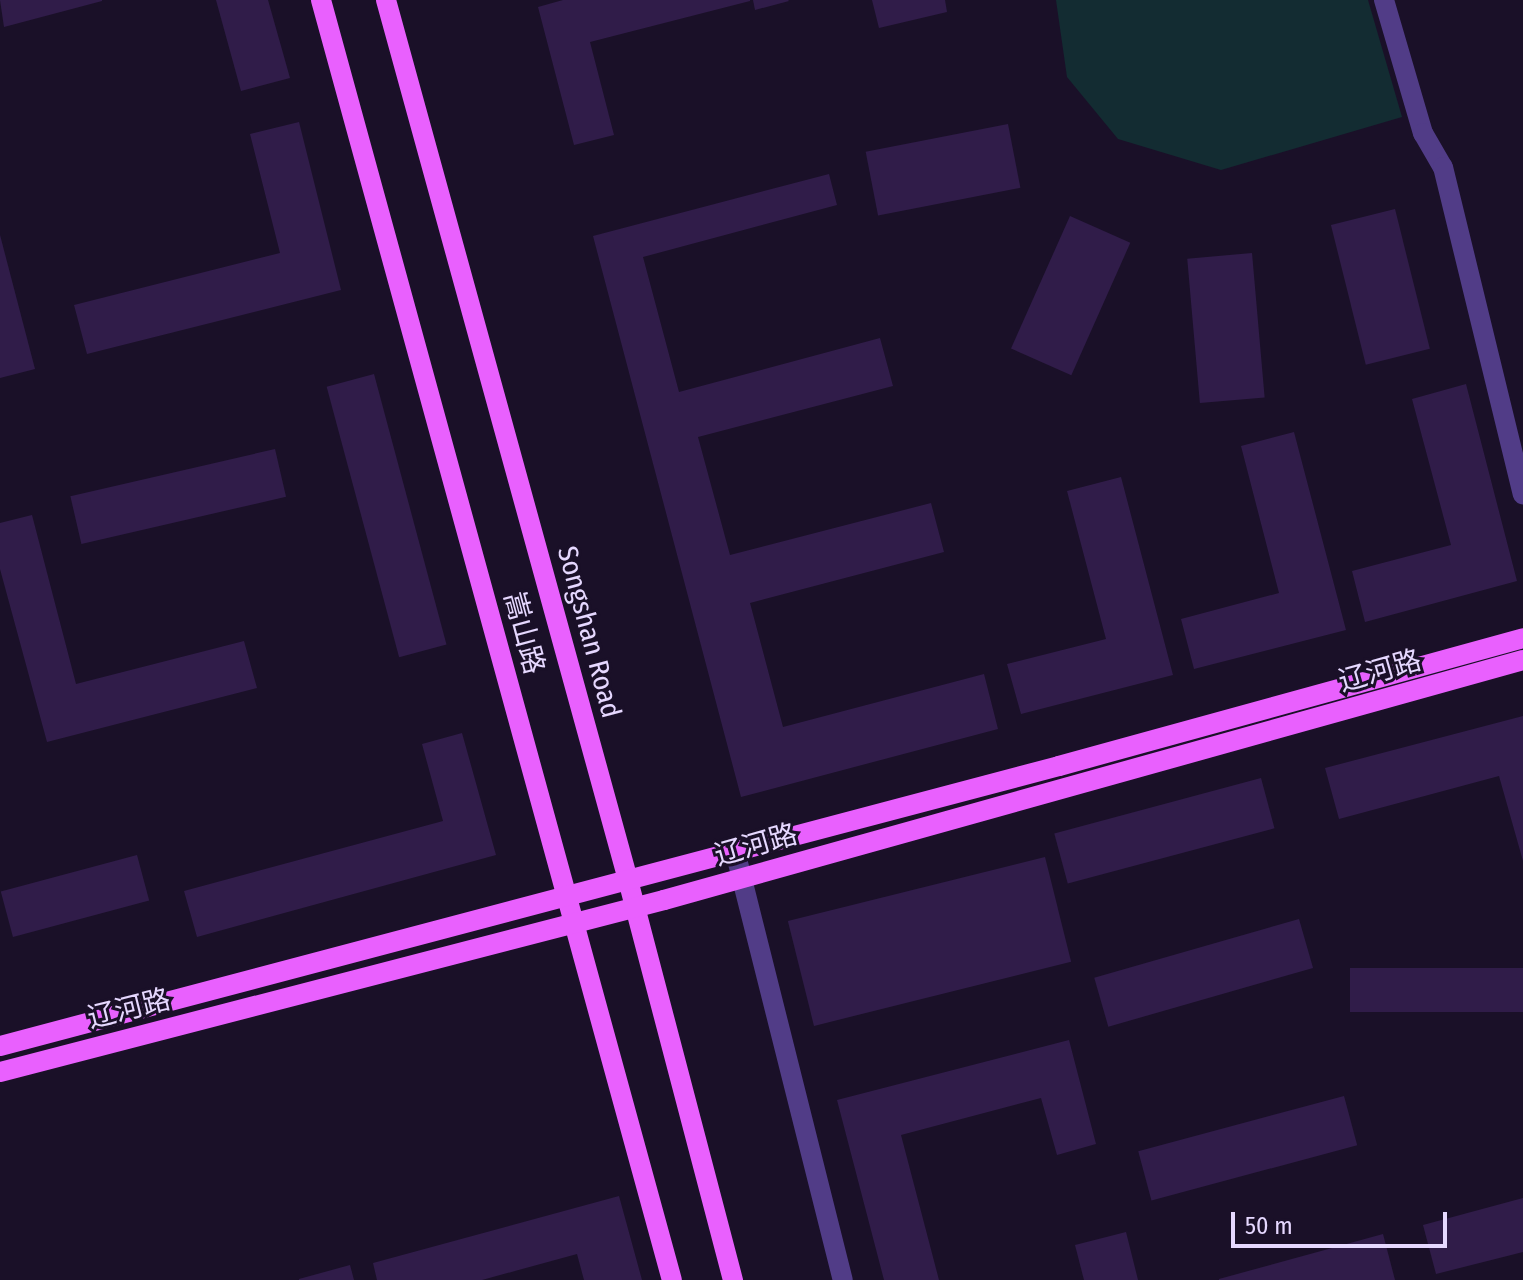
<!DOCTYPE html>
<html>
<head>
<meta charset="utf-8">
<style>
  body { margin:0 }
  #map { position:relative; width:1523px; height:1280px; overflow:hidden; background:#1a1028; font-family:"Fira Sans Condensed","Noto Sans SC",sans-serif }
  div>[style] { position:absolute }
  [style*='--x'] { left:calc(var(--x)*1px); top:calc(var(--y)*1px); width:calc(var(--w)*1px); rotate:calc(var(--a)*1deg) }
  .green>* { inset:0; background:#132c32 }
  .building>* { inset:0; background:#301c49; transform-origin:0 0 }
  .minor>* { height:20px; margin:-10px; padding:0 10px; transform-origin:10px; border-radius:10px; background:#513c87 }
  .major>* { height:20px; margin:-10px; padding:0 10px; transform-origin:10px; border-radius:10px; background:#e960fe }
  span { translate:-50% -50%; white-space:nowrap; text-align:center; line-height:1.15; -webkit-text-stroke:6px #1a1028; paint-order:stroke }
  .street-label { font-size:28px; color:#e6d8ff }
  .scale { position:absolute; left:1231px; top:1212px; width:216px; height:36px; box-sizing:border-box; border:4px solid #e6d8ff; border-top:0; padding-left:10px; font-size:24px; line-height:28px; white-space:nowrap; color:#e6d8ff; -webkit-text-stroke:6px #1a1028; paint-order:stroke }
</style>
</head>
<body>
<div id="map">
  <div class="green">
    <div style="clip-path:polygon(1056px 0,1368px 0,1402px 117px,1221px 170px,1118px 139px,1067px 77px)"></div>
  </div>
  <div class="building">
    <div style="clip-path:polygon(0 0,102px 0,102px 1px,4px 27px)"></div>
    <div style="clip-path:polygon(216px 0,268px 0,290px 78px,241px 91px)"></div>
    <div style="clip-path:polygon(563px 0,750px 0,750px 1px,590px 42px,614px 135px,574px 145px,538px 7px)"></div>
    <div style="clip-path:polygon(753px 0,788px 0,789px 1px,755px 10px)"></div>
    <div style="clip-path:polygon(872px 0,945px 0,947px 12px,879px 28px)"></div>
    <div style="clip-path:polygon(299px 122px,341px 290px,87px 354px,74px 305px,280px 253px,250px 134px)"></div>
    <div style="left:1008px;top:124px;width:65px;height:145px;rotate:79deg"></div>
    <div style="clip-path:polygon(829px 174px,837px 205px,643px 257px,679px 392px,880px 338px,893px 386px,698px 437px,730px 555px,931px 503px,944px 552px,750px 603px,783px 727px,984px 674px,998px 729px,741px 797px,593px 236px)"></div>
    <div style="left:1395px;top:209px;width:144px;height:66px;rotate:76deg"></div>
    <div style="left:1070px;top:216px;width:66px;height:145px;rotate:24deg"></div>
    <div style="clip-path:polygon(0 235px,35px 369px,0 378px)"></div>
    <div style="left:1252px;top:253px;width:145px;height:65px;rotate:85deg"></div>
    <div style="left:374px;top:374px;width:280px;height:49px;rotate:75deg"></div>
    <div style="clip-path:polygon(1466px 384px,1517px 581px,1365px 622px,1352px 571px,1451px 545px,1412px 399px)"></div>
    <div style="clip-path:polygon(1294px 432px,1346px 630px,1194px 669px,1181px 619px,1279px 593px,1241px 446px)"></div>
    <div style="left:275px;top:449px;width:49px;height:210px;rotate:77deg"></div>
    <div style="clip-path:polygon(1121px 477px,1173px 675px,1021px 714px,1007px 664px,1106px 639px,1067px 491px)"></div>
    <div style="clip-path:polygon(32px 515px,76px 684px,244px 641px,257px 688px,47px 742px,0 569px,0 523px)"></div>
    <div style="clip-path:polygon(1523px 716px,1523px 861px,1499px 776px,1339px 819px,1325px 768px)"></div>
    <div style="clip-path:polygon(462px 733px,496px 855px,197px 937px,184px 891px,443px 821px,422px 744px)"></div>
    <div style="left:1261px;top:778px;width:52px;height:214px;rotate:75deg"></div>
    <div style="left:137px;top:855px;width:47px;height:141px;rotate:75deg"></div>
    <div style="left:1045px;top:857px;width:108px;height:265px;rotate:76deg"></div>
    <div style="left:1299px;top:919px;width:51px;height:213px;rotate:74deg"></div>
    <div style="left:1523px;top:968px;width:44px;height:173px;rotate:90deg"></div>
    <div style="clip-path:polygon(1069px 1040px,1096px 1144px,1057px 1155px,1041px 1098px,901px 1135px,939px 1280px,884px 1280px,837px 1100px)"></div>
    <div style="left:1344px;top:1096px;width:51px;height:213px;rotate:75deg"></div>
    <div style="clip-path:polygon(619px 1196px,642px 1280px,584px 1280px,577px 1254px,482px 1280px,377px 1280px,373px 1263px)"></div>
    <div style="clip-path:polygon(1523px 1198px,1523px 1252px,1436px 1274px,1423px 1225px)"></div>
    <div style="clip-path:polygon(1126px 1232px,1138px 1280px,1084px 1280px,1075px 1245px)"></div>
    <div style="clip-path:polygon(1383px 1234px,1395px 1280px,1219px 1280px,1219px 1279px)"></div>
    <div style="clip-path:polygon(350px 1265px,354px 1280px,299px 1280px,299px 1279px)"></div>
  </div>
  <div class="minor">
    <div style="--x:1384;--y:0;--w:139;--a:73.7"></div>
    <div style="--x:1423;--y:133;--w:39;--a:60"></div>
    <div style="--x:1443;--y:167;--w:337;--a:76.3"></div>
    <div style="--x:735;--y:851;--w:442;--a:75.9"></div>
  </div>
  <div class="major">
    <div style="--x:321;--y:0;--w:1327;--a:74.67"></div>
    <div style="--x:386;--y:0;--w:913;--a:74.62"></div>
    <div style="--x:628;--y:880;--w:414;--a:75.3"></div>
    <div style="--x:0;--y:1046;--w:1095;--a:-14.81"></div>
    <div style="--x:1059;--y:766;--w:481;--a:-15.4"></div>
    <div style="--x:0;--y:1072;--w:686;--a:-14.52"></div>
    <div style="--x:664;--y:900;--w:892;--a:-15.61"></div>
  </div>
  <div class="street-label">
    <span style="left:589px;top:632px;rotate:75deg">Songshan Road</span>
    <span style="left:524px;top:633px;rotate:75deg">嵩山路</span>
    <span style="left:1380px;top:671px;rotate:-16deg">辽河路</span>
    <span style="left:756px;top:845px;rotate:-16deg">辽河路</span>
    <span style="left:129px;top:1009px;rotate:-14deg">辽河路</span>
  </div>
  <div class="scale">50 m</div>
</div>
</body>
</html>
